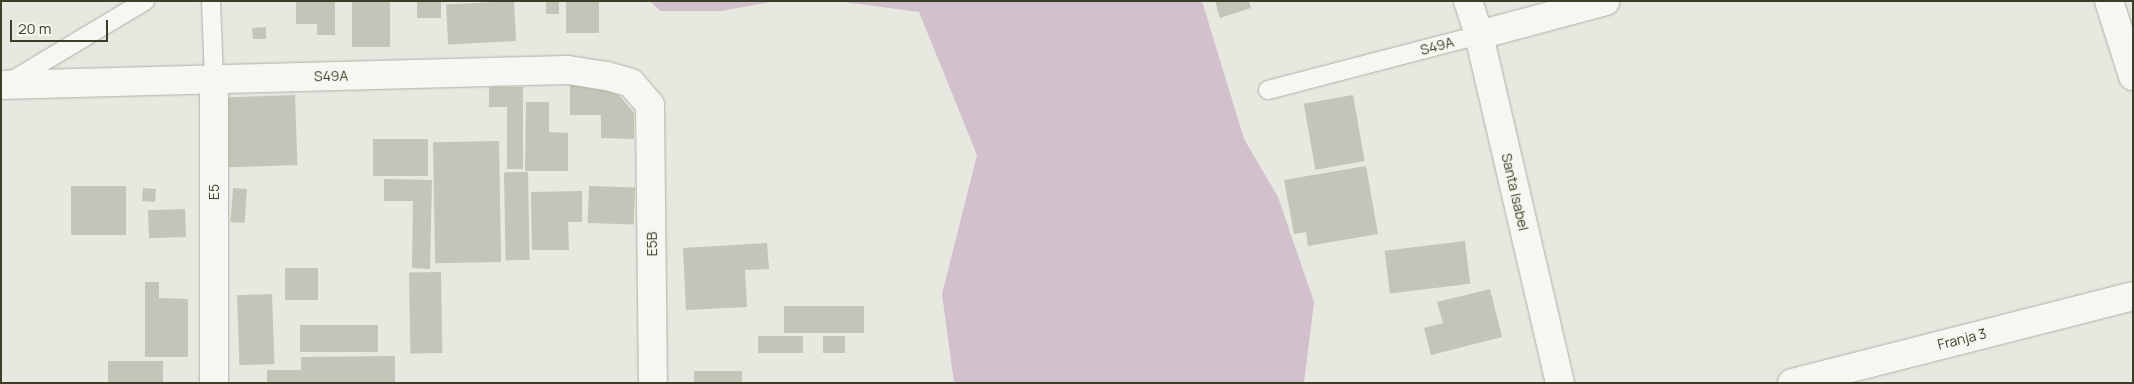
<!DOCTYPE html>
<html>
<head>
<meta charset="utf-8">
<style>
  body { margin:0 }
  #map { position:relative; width:2134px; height:384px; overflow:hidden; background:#e7e8df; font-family:Manrope,sans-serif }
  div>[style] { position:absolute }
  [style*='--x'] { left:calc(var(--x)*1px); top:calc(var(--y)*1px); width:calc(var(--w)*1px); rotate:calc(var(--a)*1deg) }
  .green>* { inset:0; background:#d2c1cd }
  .building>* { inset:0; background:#c2c5b7; transform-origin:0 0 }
  .roads { filter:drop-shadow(0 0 1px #b0b2a5) drop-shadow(0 0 1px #b0b2a5) }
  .service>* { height:18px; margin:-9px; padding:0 9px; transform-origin:9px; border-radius:9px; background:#f6f6f2 }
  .minor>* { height:28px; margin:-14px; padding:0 14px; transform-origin:14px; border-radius:14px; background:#f6f6f2 }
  span { translate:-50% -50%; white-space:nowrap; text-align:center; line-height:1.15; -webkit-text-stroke:4px #f5f6ef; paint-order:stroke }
  .street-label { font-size:14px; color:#3b3f29 }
  .frame { position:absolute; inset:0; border:2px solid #3b3f29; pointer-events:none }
  .scale { position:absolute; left:10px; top:20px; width:98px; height:22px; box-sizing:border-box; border:2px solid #3b3f29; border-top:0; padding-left:6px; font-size:15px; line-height:18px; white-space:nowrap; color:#3b3f29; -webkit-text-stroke:4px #f5f6ef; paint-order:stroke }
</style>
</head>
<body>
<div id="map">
  <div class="green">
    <div style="clip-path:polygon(650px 1px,776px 1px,721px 11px,660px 11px)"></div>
    <div style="clip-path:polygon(836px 1px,1202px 1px,1244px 139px,1278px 197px,1314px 302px,1304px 383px,954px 383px,942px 294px,977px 155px,919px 12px)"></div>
  </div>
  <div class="building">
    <div style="clip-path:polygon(296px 1px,335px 1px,335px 35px,317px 35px,317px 24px,296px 24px)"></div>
    <div style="left:352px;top:1px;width:38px;height:46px"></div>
    <div style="left:417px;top:1px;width:24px;height:17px"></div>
    <div style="left:514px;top:1px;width:40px;height:68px;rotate:87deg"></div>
    <div style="left:546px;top:1px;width:13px;height:13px"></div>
    <div style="left:566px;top:1px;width:33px;height:32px"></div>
    <div style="clip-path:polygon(1215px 1px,1249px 1px,1251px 8px,1220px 18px)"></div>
    <div style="clip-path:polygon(266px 27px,266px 39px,253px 39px,252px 28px)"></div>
    <div style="clip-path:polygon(570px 84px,601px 84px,620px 96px,634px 113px,634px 139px,601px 138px,601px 115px,570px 115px)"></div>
    <div style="clip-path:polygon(489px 87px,523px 87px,523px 169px,507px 169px,507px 107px,489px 107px)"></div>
    <div style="left:295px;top:95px;width:70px;height:69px;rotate:88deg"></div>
    <div style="left:1353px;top:95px;width:67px;height:50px;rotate:80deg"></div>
    <div style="clip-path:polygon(526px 102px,549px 102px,549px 132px,568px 133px,568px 171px,525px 171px)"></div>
    <div style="left:373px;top:139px;width:55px;height:37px"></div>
    <div style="left:499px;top:141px;width:121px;height:66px;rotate:89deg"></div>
    <div style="clip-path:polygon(1366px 166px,1378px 234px,1308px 246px,1306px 232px,1294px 234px,1284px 180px)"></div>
    <div style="left:528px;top:172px;width:88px;height:24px;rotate:89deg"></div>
    <div style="clip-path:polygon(384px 179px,432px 180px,430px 269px,412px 268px,413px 201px,384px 201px)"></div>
    <div style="left:71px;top:186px;width:55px;height:49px"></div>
    <div style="left:589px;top:186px;width:46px;height:37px;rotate:2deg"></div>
    <div style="left:143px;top:188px;width:13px;height:13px;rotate:4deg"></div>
    <div style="left:233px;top:188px;width:14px;height:34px;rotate:4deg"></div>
    <div style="clip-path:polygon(582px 191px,582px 222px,568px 222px,569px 250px,532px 250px,531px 192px)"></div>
    <div style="left:185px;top:209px;width:28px;height:37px;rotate:88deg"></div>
    <div style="left:1465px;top:241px;width:43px;height:81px;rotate:83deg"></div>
    <div style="clip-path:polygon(767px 243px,769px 269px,745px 270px,747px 307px,686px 310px,683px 248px)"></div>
    <div style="left:285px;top:268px;width:33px;height:32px"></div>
    <div style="left:441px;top:272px;width:81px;height:32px;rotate:89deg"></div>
    <div style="clip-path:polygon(145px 282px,159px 282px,159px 298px,188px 299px,188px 357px,145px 357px)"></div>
    <div style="clip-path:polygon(1490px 289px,1502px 337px,1431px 355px,1424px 328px,1443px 323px,1437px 302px)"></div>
    <div style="left:272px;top:294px;width:70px;height:35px;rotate:88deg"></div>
    <div style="left:784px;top:306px;width:80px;height:27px"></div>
    <div style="left:378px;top:325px;width:27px;height:78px;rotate:90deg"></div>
    <div style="left:803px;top:336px;width:17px;height:45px;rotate:90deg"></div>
    <div style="left:823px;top:336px;width:22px;height:17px"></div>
    <div style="clip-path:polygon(395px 356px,395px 383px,267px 383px,267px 370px,301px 370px,301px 357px)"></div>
    <div style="left:163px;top:361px;width:22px;height:55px;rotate:90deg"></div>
    <div style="left:742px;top:371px;width:12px;height:48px;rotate:90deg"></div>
  </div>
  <div class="roads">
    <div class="service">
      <div style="--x:211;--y:1;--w:77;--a:87.8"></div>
      <div style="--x:8;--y:83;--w:160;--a:-30.9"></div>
      <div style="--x:1268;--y:90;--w:218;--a:-14.6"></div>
    </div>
    <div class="minor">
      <div style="--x:1468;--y:1;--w:36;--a:72"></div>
      <div style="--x:1479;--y:35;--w:357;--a:76.9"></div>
      <div style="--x:2109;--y:1;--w:79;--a:72.3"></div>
      <div style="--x:1479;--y:35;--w:131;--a:-15"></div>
      <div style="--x:1;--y:85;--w:567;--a:-1.52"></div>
      <div style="--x:568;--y:70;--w:39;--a:9"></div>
      <div style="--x:607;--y:76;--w:25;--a:16"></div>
      <div style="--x:631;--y:83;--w:29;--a:49"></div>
      <div style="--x:650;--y:105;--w:278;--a:89.4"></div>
      <div style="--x:214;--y:383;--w:305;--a:-90"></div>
      <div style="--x:1792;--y:383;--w:352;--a:-14.3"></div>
    </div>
  </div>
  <div class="street-label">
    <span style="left:1437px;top:46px;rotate:-15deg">S49A</span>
    <span style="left:331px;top:76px;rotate:-1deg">S49A</span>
    <span style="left:214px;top:192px;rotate:-90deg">E5</span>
    <span style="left:1515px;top:192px;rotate:77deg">Santa Isabel</span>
    <span style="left:652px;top:244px;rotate:-91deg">E5B</span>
    <span style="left:1962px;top:339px;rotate:-14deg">Franja 3</span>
  </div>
  <div class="frame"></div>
  <div class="scale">20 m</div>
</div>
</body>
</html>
